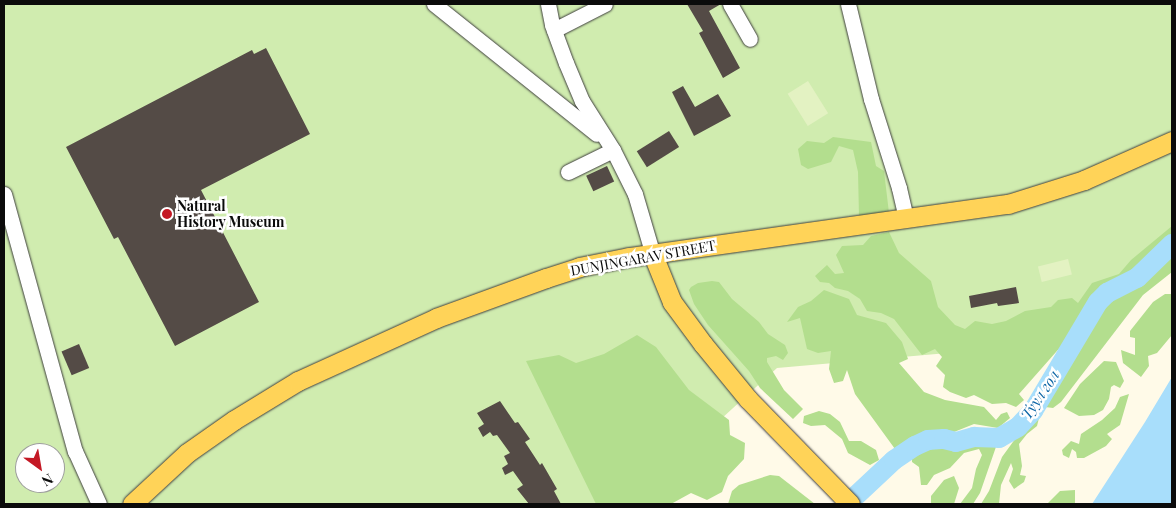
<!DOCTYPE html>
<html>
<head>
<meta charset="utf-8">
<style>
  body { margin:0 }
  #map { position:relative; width:1176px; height:508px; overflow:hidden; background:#fffae8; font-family:"Playfair Display",serif }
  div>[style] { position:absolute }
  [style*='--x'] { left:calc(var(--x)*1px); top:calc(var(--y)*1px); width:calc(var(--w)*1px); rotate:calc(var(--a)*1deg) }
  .green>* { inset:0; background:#d0ecaf }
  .forest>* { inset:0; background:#b3de8e }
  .pitch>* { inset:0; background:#e3f2c2; transform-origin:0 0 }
  .water>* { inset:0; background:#a8defb }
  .river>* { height:20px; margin:-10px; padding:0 10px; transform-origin:10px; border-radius:10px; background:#a8defb }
  .building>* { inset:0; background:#544b46; transform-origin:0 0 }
  .roads { filter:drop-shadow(0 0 1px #3e3e3e) drop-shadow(0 0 1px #3e3e3e) }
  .minor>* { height:15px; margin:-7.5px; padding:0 7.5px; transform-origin:7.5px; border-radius:7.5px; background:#fff }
  .major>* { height:19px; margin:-9.5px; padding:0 9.5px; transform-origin:9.5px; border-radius:9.5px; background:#ffd358 }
  .dots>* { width:14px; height:14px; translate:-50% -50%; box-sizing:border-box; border:2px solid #fff; border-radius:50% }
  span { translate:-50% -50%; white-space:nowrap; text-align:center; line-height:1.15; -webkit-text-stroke:5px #fff; paint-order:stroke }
  .poi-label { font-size:14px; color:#0b0b0b; font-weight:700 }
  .left { translate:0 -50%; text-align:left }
  .street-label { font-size:14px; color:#0b0b0b }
  .water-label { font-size:15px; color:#0c65a5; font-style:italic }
  .frame { position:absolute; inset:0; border:5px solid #0b0b0b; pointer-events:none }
  .north { position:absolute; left:15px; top:443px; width:50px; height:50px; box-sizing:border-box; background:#fff; border:1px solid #9d9d9d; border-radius:50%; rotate:148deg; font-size:14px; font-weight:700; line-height:20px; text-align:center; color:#0b0b0b }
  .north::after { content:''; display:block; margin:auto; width:18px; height:22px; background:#c41925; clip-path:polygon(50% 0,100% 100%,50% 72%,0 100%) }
</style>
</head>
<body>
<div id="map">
  <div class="green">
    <div style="clip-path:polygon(evenodd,4px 4px,1172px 4px,1172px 230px,1131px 270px,1016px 347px,777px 368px,628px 504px,4px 504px,4px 4px,25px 453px,55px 453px,55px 483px,25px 483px,25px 453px)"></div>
  </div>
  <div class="forest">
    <div style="clip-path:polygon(833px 137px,871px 142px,876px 166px,884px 171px,889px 213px,859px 217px,858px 172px,853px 150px,839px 146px,831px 162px,808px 169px,801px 165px,798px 149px,807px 141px,824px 143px)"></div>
    <div style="clip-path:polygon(1172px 226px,1172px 238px,1129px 277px,1110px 285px,1099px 294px,1071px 335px,1019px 394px,1024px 400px,1016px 407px,1006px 403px,992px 404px,974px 395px,966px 398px,950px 392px,943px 387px,945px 375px,936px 366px,942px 357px,935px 349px,922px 355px,894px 319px,881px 313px,867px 311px,860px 299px,848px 291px,835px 288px,829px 283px,820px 282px,815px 276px,827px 265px,835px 274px,844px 273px,836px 255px,842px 246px,863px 245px,871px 236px,889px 232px,899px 253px,931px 281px,938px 307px,955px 325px,965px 329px,975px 321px,992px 324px,1006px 321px,1025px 311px,1051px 307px,1058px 300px,1072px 298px,1078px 303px,1092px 283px,1119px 274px,1131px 260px)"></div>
    <div style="clip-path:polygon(1172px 255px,1172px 272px,1143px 295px,1061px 402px,1053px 408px,1045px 407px,1082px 347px,1090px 322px,1101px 305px,1117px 293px,1132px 290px,1154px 274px)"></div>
    <div style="clip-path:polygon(712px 281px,719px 282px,732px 299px,759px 322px,768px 334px,785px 345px,788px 353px,783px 360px,776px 356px,767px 358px,767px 362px,784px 390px,803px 409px,793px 419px,760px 388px,749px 371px,708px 325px,694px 304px,689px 290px,691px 287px,698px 283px)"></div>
    <div style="clip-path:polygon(824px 290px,849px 299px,857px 315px,886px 323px,902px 342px,908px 359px,899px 363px,924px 392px,945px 400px,984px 407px,996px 420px,1001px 414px,1007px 412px,1010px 418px,998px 428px,974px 424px,954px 432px,918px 437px,895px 449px,855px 394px,847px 370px,843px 381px,834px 383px,829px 369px,831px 351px,818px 353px,807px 349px,800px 318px,787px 322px,798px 307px,811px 301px)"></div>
    <div style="clip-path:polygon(1165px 294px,1172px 294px,1172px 335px,1157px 353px,1148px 356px,1149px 366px,1141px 377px,1123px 363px,1121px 350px,1135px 355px,1135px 338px,1130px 337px,1130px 331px,1153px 302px)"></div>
    <div style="clip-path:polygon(637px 335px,656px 347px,689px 390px,729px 420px,730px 435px,745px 443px,744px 459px,728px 476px,722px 492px,707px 500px,691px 493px,671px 504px,596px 504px,526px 361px,559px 355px,576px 363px,604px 354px)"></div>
    <div style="clip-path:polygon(1104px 361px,1116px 362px,1124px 381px,1120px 388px,1114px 385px,1111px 387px,1109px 399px,1103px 410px,1094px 415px,1079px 416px,1064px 408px,1080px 384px)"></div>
    <div style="clip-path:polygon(1129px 394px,1120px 425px,1107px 434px,1112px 439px,1106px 446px,1084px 458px,1077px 458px,1076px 452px,1072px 449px,1069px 458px,1063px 455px,1062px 450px,1071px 441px,1079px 444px,1081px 434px,1102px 420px,1115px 408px,1120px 397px)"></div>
    <div style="clip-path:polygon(819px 411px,830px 414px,840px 422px,849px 441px,861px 441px,876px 450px,879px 460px,870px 465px,848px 453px,842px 439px,825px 425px,811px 426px,803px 423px,804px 416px)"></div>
    <div style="clip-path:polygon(1039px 418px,1037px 426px,1027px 434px,1019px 444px,1022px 466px,1020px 475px,1026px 476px,1024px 482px,1014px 489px,1009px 481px,1013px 469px,1011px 463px,1001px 485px,999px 504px,981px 504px,989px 491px,1002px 457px,1029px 420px)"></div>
    <div style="clip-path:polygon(988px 443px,997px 444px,980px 493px,973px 504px,960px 504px,972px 488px,976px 469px,982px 455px,979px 449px,964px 453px,950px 468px,934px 475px,927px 485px,921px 485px,919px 467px,912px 462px,912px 457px,925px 449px)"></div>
    <div style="clip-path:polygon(770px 475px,779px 476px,815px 504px,728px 504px,732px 491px,739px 485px)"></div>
    <div style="clip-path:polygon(954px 476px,959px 488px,954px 504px,931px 504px,931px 496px,944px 480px)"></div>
    <div style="clip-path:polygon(1075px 490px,1075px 504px,1047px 504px,1060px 491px)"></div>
  </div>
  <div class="pitch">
    <div style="left:808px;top:81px;width:38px;height:24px;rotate:58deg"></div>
    <div style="left:1068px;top:259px;width:16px;height:31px;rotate:76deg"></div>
  </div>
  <div class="water">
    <div style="clip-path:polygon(1172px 377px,1172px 504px,1092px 504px,1145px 422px)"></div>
  </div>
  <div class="river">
    <div style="--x:847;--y:504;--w:64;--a:-43.1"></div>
    <div style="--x:894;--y:460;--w:25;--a:-34"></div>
    <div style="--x:915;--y:446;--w:14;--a:-25"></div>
    <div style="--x:928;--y:440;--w:16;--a:-4"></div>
    <div style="--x:944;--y:439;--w:12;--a:14"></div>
    <div style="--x:956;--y:442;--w:19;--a:-16"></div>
    <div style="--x:974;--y:437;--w:25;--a:2"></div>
    <div style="--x:999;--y:438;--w:22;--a:-30"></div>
    <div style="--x:1018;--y:427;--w:22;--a:-47"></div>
    <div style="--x:1033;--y:411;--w:127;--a:-59.2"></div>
    <div style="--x:1098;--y:302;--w:13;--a:-45"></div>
    <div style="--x:1107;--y:293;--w:34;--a:-27"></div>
    <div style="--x:1137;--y:278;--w:49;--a:-44.2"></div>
  </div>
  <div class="building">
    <div style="clip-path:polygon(687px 4px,721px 4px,709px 11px,740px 68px,723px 78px,699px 33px,703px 31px)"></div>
    <div style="clip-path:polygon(266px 48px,310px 134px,201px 190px,259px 302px,175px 346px,118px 237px,114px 239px,66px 147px,252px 50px,254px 54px)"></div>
    <div style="clip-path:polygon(683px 86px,695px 107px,718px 94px,731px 116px,694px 136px,672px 92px)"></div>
    <div style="left:669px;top:131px;width:19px;height:38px;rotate:58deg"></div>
    <div style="left:607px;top:166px;width:17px;height:23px;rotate:65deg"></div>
    <div style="clip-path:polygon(1016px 287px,1019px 303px,998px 306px,997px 303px,971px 308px,969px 296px)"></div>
    <div style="left:79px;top:344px;width:26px;height:19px;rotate:67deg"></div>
    <div style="clip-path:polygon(500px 401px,515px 423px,518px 422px,530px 439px,525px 442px,540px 465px,542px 463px,557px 489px,554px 491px,561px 504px,529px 504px,517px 489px,523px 485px,513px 471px,505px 475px,502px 468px,508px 464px,504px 456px,510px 453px,497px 435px,493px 436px,490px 432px,483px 437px,478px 428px,484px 424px,477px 413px)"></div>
  </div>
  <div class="roads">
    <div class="minor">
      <div style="--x:434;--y:4;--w:208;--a:38.6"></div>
      <div style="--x:548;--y:4;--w:21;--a:79"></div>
      <div style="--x:552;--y:25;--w:40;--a:69.8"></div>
      <div style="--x:566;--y:63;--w:41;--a:67.2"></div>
      <div style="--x:582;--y:101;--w:58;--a:57.7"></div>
      <div style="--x:613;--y:150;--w:49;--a:63.4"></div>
      <div style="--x:635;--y:194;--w:64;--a:73.6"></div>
      <div style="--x:730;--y:4;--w:40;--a:60.3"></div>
      <div style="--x:848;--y:4;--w:98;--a:76.4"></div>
      <div style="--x:871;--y:99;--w:93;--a:72.5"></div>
      <div style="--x:899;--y:188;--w:32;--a:77"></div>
      <div style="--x:554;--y:30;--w:57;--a:-27"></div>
      <div style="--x:568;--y:172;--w:50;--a:-26.1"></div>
      <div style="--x:4;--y:194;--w:267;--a:74.6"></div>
      <div style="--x:75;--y:451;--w:58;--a:65.6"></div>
    </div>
    <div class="major">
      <div style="--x:653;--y:255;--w:51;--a:68"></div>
      <div style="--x:672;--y:302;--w:52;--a:53.6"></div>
      <div style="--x:703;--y:344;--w:71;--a:50.7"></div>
      <div style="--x:748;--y:399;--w:146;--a:45.8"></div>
      <div style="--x:132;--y:504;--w:75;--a:-42.8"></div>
      <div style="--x:187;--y:453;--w:57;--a:-35.1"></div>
      <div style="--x:234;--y:420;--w:75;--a:-31.4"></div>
      <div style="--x:298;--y:381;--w:152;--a:-24.5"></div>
      <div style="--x:436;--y:318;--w:117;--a:-20"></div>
      <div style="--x:546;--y:278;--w:35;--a:-18"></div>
      <div style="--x:579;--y:267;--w:51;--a:-11.3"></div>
      <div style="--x:629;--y:257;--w:383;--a:-8"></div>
      <div style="--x:1008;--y:204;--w:80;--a:-17.5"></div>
      <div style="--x:1084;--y:180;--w:96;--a:-23.9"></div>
    </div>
  </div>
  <div class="dots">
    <div style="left:167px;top:214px;background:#c41925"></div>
  </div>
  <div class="poi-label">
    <span class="left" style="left:177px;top:214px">Natural<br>History Museum</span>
  </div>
  <div class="street-label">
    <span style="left:643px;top:258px;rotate:-10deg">DUNJINGARAV STREET</span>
  </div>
  <div class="water-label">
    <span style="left:1040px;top:395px;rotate:-56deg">Туул гол</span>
  </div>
  <div class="frame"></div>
  <div class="north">N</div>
</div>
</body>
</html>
